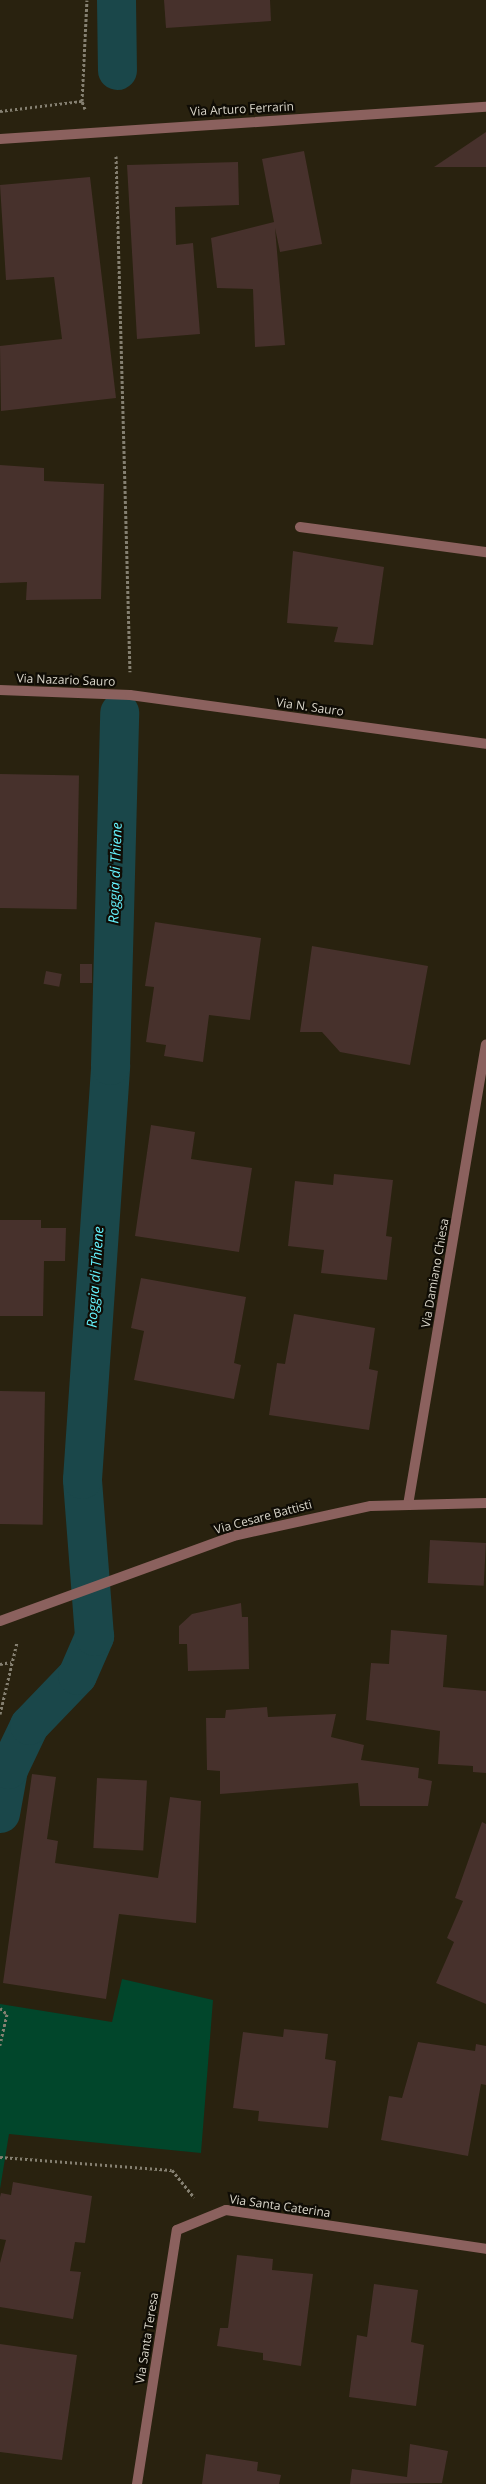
<!DOCTYPE html>
<html>
<head>
<meta charset="utf-8">
<style>
  body { margin:0 }
  #map { position:relative; width:486px; height:2484px; overflow:hidden; background:#29220f; font-family:"Open Sans",sans-serif }
  div>[style] { position:absolute }
  [style*='--x'] { left:calc(var(--x)*1px); top:calc(var(--y)*1px); width:calc(var(--w)*1px); rotate:calc(var(--a)*1deg) }
  .green>* { inset:0; background:#01462b }
  .canal>* { height:39px; margin:-19.5px; padding:0 19.5px; transform-origin:19.5px; border-radius:19.5px; background:#1a474a }
  .building>* { inset:0; background:#47312c; transform-origin:0 0 }
  .path>* { height:3px; margin-top:-1.5px; transform-origin:0; background:repeating-linear-gradient(90deg,#858071 0 2.5px,transparent 0 5px) }
  .minor>* { height:10px; margin:-5px; padding:0 5px; transform-origin:5px; border-radius:5px; background:#8b615e }
  .tertiary>* { height:10px; margin:-5px; padding:0 5px; transform-origin:5px; border-radius:5px; background:#8b615e }
  span { translate:-50% -50%; white-space:nowrap; text-align:center; line-height:1.15; -webkit-text-stroke:4.5px #0f0c05; paint-order:stroke }
  .street-label { font-size:12px; color:#dbd7cb }
  .water-label { font-size:14px; color:#65f3fe; font-style:italic }
</style>
</head>
<body>
<div id="map">
  <div class="green">
    <div style="clip-path:polygon(122px 1979px,213px 2000px,201px 2153px,9px 2134px,0 2189px,0 2004px,112px 2022px)"></div>
  </div>
  <div class="canal">
    <div style="--x:116;--y:0;--w:70;--a:89.2"></div>
    <div style="--x:0;--y:1813;--w:45;--a:-79.7"></div>
    <div style="--x:8;--y:1769;--w:49;--a:-64.5"></div>
    <div style="--x:29;--y:1725;--w:69;--a:-46.2"></div>
    <div style="--x:77;--y:1675;--w:43;--a:-66.4"></div>
    <div style="--x:94;--y:1636;--w:157;--a:-94.4"></div>
    <div style="--x:82;--y:1479;--w:415;--a:-86.1"></div>
    <div style="--x:110;--y:1065;--w:353;--a:-88.5"></div>
  </div>
  <div class="building">
    <div style="clip-path:polygon(164px 0,270px 0,271px 21px,166px 28px)"></div>
    <div style="clip-path:polygon(486px 132px,486px 167px,434px 167px)"></div>
    <div style="clip-path:polygon(304px 151px,322px 244px,280px 252px,275px 228px,285px 345px,255px 347px,253px 289px,217px 288px,211px 238px,274px 222px,262px 159px)"></div>
    <div style="clip-path:polygon(238px 162px,239px 205px,175px 207px,176px 245px,193px 243px,200px 334px,137px 339px,127px 165px)"></div>
    <div style="clip-path:polygon(90px 177px,116px 398px,1px 411px,0 346px,62px 339px,54px 277px,6px 280px,0 185px)"></div>
    <div style="clip-path:polygon(0 465px,44px 468px,44px 481px,104px 484px,101px 599px,26px 600px,27px 582px,0 583px)"></div>
    <div style="clip-path:polygon(293px 551px,384px 567px,373px 645px,334px 642px,338px 627px,287px 623px)"></div>
    <div style="left:0;top:774px;width:79px;height:134px;rotate:1deg"></div>
    <div style="clip-path:polygon(155px 922px,261px 938px,250px 1020px,209px 1015px,203px 1062px,164px 1056px,166px 1045px,146px 1042px,154px 987px,145px 986px)"></div>
    <div style="clip-path:polygon(312px 946px,428px 966px,410px 1065px,340px 1052px,322px 1032px,300px 1032px)"></div>
    <div style="left:80px;top:964px;width:12px;height:19px"></div>
    <div style="left:46px;top:971px;width:16px;height:13px;rotate:11deg"></div>
    <div style="clip-path:polygon(151px 1125px,195px 1132px,191px 1159px,252px 1168px,239px 1252px,135px 1236px)"></div>
    <div style="clip-path:polygon(334px 1174px,393px 1180px,386px 1236px,392px 1237px,387px 1280px,321px 1273px,324px 1250px,288px 1246px,295px 1181px,333px 1185px)"></div>
    <div style="clip-path:polygon(0 1220px,41px 1220px,41px 1228px,66px 1228px,65px 1261px,44px 1261px,43px 1316px,0 1316px)"></div>
    <div style="clip-path:polygon(141px 1278px,246px 1297px,234px 1363px,241px 1365px,234px 1399px,134px 1380px,144px 1331px,131px 1328px)"></div>
    <div style="clip-path:polygon(294px 1314px,375px 1328px,369px 1369px,378px 1371px,369px 1430px,269px 1415px,277px 1363px,285px 1364px)"></div>
    <div style="left:0;top:1391px;width:45px;height:133px;rotate:1deg"></div>
    <div style="left:430px;top:1540px;width:56px;height:43px;rotate:3deg"></div>
    <div style="clip-path:polygon(241px 1603px,242px 1617px,248px 1617px,249px 1669px,188px 1671px,187px 1644px,179px 1644px,179px 1626px,192px 1614px)"></div>
    <div style="clip-path:polygon(391px 1630px,447px 1635px,443px 1687px,486px 1691px,486px 1773px,473px 1772px,473px 1766px,438px 1764px,440px 1731px,366px 1720px,371px 1663px,389px 1664px)"></div>
    <div style="clip-path:polygon(267px 1707px,268px 1717px,336px 1714px,331px 1737px,364px 1745px,361px 1760px,419px 1768px,418px 1778px,432px 1781px,428px 1806px,360px 1806px,358px 1783px,220px 1794px,220px 1771px,207px 1770px,206px 1718px,225px 1718px,226px 1710px)"></div>
    <div style="clip-path:polygon(32px 1774px,56px 1777px,47px 1839px,58px 1841px,55px 1863px,158px 1878px,170px 1797px,201px 1801px,196px 1923px,119px 1914px,106px 1999px,3px 1983px)"></div>
    <div style="left:97px;top:1778px;width:50px;height:70px;rotate:3deg"></div>
    <div style="clip-path:polygon(482px 1822px,486px 1824px,486px 2004px,436px 1983px,454px 1942px,447px 1938px,463px 1901px,455px 1898px)"></div>
    <div style="clip-path:polygon(284px 2029px,328px 2034px,325px 2059px,336px 2061px,328px 2128px,258px 2121px,259px 2111px,233px 2108px,243px 2032px,283px 2037px)"></div>
    <div style="clip-path:polygon(418px 2042px,475px 2051px,476px 2044px,486px 2046px,486px 2085px,481px 2084px,468px 2156px,381px 2140px,389px 2096px,402px 2098px)"></div>
    <div style="clip-path:polygon(13px 2182px,92px 2196px,85px 2243px,75px 2242px,70px 2271px,81px 2272px,73px 2319px,0 2307px,0 2263px,6px 2240px,0 2239px,0 2197px,1px 2193px,11px 2195px)"></div>
    <div style="clip-path:polygon(237px 2255px,273px 2259px,272px 2270px,313px 2274px,301px 2366px,263px 2360px,263px 2353px,217px 2346px,220px 2328px,228px 2328px)"></div>
    <div style="clip-path:polygon(374px 2284px,418px 2290px,411px 2342px,424px 2345px,416px 2406px,349px 2397px,357px 2335px,367px 2337px)"></div>
    <div style="clip-path:polygon(0 2344px,77px 2355px,62px 2460px,0 2452px)"></div>
    <div style="clip-path:polygon(410px 2444px,448px 2451px,442px 2483px,350px 2484px,352px 2469px,407px 2477px)"></div>
    <div style="clip-path:polygon(206px 2454px,258px 2462px,257px 2471px,281px 2475px,279px 2484px,202px 2484px)"></div>
  </div>
  <div class="path">
    <div style="--x:85;--y:109;--w:9;--a:-111"></div>
    <div style="--x:82;--y:101;--w:101;--a:-87.2"></div>
    <div style="--x:0;--y:111;--w:83;--a:-7"></div>
    <div style="--x:116;--y:156;--w:516;--a:88.45"></div>
    <div style="--x:0;--y:1664;--w:11;--a:-10"></div>
    <div style="--x:0;--y:1714;--w:74;--a:-76.7"></div>
    <div style="--x:0;--y:2008;--w:9;--a:41"></div>
    <div style="--x:7;--y:2014;--w:32;--a:103"></div>
    <div style="--x:0;--y:2157;--w:172;--a:4.3"></div>
    <div style="--x:172;--y:2170;--w:35;--a:51"></div>
  </div>
  <div class="minor">
    <div style="--x:0;--y:139;--w:487;--a:-3.8"></div>
    <div style="--x:300;--y:527;--w:188;--a:7.7"></div>
    <div style="--x:0;--y:690;--w:130;--a:2.2"></div>
    <div style="--x:130;--y:695;--w:359;--a:7.8"></div>
    <div style="--x:408;--y:1505;--w:467;--a:-80.4"></div>
    <div style="--x:137;--y:2484;--w:257;--a:-81.1"></div>
    <div style="--x:177;--y:2230;--w:53;--a:-22.2"></div>
    <div style="--x:226;--y:2210;--w:263;--a:8.5"></div>
  </div>
  <div class="tertiary">
    <div style="--x:0;--y:1621;--w:248;--a:-20"></div>
    <div style="--x:233;--y:1536;--w:141;--a:-12.3"></div>
    <div style="--x:371;--y:1506;--w:115;--a:-1.5"></div>
  </div>
  <div class="street-label">
    <span style="left:242px;top:109px;rotate:-3deg">Via Arturo Ferrarin</span>
    <span style="left:66px;top:680px;rotate:2deg">Via Nazario Sauro</span>
    <span style="left:310px;top:707px;rotate:8deg">Via N. Sauro</span>
    <span style="left:435px;top:1273px;rotate:-80deg">Via Damiano Chiesa</span>
    <span style="left:263px;top:1517px;rotate:-15deg">Via Cesare Battisti</span>
    <span style="left:280px;top:2206px;rotate:8deg">Via Santa Caterina</span>
    <span style="left:147px;top:2338px;rotate:-81deg">Via Santa Teresa</span>
  </div>
  <div class="water-label">
    <span style="left:115px;top:873px;rotate:-88deg">Roggia di Thiene</span>
    <span style="left:95px;top:1277px;rotate:-86deg">Roggia di Thiene</span>
  </div>
</div>
</body>
</html>
